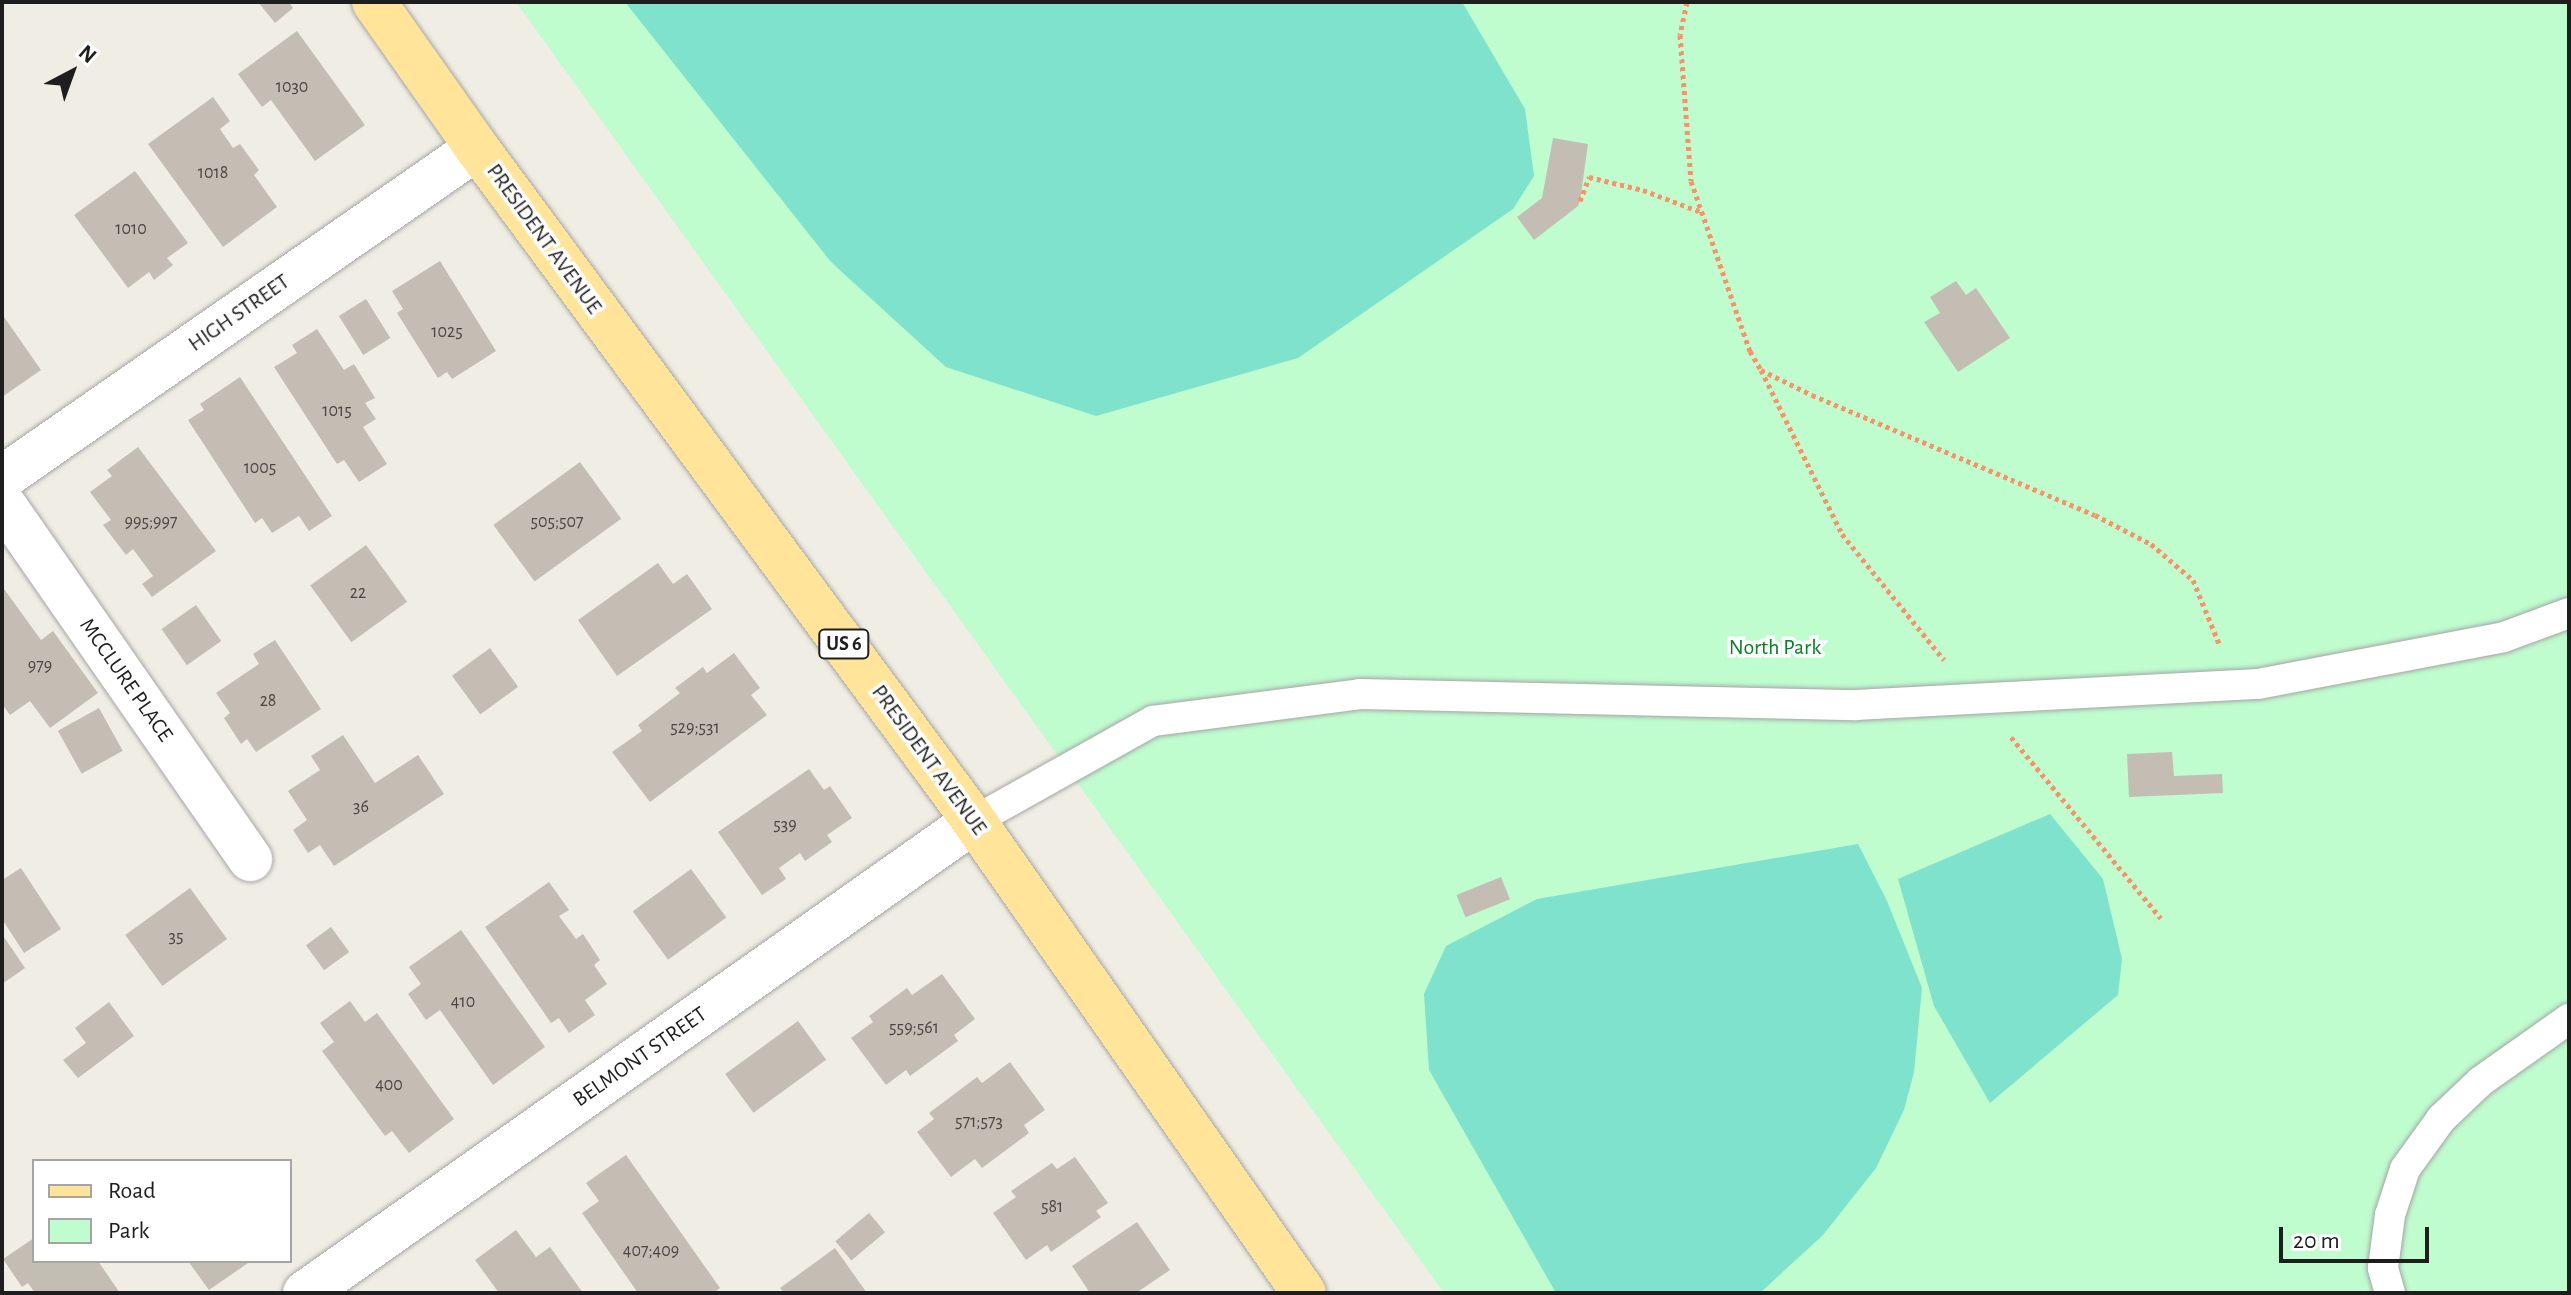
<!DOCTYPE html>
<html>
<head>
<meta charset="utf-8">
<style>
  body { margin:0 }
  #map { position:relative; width:2571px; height:1295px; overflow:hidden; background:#f0eee4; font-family:"Alegreya Sans",sans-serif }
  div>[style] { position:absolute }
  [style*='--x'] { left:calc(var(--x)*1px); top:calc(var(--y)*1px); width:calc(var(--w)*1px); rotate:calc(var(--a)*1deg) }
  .park>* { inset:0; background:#bffcce }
  .pitch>* { inset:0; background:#7ee2cc }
  .building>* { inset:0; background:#c4bdb3; transform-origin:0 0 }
  .path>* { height:5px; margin-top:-2.5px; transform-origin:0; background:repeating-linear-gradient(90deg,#ff8f66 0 4px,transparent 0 8px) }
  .roads { filter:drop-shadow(0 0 2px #a5a5a5) drop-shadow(0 0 2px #a5a5a5) }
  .lane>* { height:30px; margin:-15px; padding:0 15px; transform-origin:15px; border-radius:15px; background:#fff }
  .street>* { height:44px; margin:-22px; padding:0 22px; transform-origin:22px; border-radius:22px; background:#fff }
  .primary>* { height:44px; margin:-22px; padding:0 22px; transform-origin:22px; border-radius:22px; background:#ffe49a }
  span { translate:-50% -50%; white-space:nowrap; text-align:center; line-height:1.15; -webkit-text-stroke:7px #fff; paint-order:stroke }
  .number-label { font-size:18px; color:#484643 }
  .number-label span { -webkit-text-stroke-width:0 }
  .shield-label span { padding:2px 6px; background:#fff; border:2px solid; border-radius:6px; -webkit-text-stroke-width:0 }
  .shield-label { font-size:20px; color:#1e1e1e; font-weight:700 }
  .street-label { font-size:22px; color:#1e1e1e }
  .park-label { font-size:22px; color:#078225 }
  .frame { position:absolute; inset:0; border:4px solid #1e1e1e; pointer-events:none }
  .legend { position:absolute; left:32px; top:1159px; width:260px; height:104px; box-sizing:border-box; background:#fff; border:2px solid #a5a5a5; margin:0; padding:10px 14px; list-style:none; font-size:24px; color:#1e1e1e }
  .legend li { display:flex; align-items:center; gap:16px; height:40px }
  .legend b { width:40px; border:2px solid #a5a5a5 }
  .north { position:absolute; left:32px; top:32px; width:80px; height:80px; -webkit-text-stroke:6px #fff; paint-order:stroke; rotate:41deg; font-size:22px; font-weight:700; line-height:32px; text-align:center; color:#1e1e1e }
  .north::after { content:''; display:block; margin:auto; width:28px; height:36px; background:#1e1e1e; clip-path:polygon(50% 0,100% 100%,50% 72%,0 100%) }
  .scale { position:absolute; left:2279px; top:1227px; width:150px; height:36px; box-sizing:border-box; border:4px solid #1e1e1e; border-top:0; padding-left:10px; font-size:24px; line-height:28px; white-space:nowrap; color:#1e1e1e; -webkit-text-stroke:6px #fff; paint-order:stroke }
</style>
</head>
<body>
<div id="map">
  <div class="park">
    <div style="clip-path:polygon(516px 2px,2569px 2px,2569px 1293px,1444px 1293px)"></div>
  </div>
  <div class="pitch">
    <div style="clip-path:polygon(625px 2px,1462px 2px,1525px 109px,1534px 176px,1513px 209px,1298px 358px,1096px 416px,946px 367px,831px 262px)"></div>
    <div style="clip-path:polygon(2050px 814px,2103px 879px,2122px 959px,2118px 995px,1990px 1103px,1934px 1006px,1898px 879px)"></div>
    <div style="clip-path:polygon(1858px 844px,1887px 901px,1922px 988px,1914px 1072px,1904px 1110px,1876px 1168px,1823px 1235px,1760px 1293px,1556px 1293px,1429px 1070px,1424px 994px,1446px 946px,1537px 899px)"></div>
  </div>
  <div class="building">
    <div style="clip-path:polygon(258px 2px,289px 2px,293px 8px,275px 23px)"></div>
    <div style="clip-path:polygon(297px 31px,365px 125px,315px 161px,271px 100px,262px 107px,238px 74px)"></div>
    <div style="clip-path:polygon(213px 97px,230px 121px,220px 129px,233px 148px,240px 144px,259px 170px,254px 175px,277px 207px,223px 247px,148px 144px)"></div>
    <div style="clip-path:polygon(1553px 138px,1588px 144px,1580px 201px,1578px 206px,1534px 240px,1517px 217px,1542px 198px)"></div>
    <div style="clip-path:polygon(135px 171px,188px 243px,167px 258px,173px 265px,154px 280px,149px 272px,128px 288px,74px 215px)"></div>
    <div style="clip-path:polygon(440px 261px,496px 351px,452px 379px,447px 372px,438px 378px,397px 313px,403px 309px,392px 291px)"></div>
    <div style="clip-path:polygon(1956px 281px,1966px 295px,1976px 288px,2010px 338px,1958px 372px,1924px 322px,1940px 313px,1930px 297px)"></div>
    <div style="left:366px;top:299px;width:46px;height:32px;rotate:58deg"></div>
    <div style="clip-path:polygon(2px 314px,41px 370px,2px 397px)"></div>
    <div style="clip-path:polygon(317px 329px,344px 370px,354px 364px,375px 398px,365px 403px,376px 419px,363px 427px,387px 464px,359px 482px,344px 460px,337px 464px,274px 367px,297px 353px,292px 345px)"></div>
    <div style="clip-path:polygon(240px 377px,332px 516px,309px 531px,299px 516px,272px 533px,262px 518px,255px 523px,188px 420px,204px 410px,200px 404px)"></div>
    <div style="clip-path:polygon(138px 447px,216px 551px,152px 597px,142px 584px,153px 576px,133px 549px,126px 555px,103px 525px,111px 520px,90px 492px,112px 476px,107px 470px)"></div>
    <div style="left:580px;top:462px;width:70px;height:107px;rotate:54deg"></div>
    <div style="left:366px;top:545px;width:70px;height:69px;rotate:54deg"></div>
    <div style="clip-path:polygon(658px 563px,673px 584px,687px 574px,712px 609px,617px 676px,578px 620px)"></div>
    <div style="clip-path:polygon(2px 586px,41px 640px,53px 631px,98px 693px,50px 728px,30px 701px,10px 715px,2px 704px)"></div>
    <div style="left:196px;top:605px;width:44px;height:42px;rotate:55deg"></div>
    <div style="clip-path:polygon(275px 640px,321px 709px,256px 752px,247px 739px,241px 744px,224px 718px,230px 713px,216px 693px,259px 664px,253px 654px)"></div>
    <div style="left:490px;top:648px;width:48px;height:47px;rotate:54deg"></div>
    <div style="clip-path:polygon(734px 653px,760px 688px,751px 695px,767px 715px,650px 802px,612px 752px,642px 731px,638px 725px,680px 693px,675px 688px,703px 667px,707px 673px)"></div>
    <div style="left:99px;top:708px;width:49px;height:47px;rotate:61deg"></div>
    <div style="clip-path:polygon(343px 735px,375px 783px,418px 755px,444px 794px,334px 866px,320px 845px,308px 853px,293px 830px,307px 820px,288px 791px,320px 770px,311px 756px)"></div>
    <div style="clip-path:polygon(2172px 752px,2174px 776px,2222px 774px,2223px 793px,2129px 797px,2127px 754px)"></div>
    <div style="clip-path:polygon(809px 769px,824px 790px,830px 786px,852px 818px,827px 835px,832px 842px,805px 861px,800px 853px,779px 868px,786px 879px,762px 895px,718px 832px)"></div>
    <div style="clip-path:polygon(21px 868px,61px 929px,24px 953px,2px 919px,2px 880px)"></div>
    <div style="left:691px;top:869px;width:60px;height:72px;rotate:54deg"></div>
    <div style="left:1501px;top:877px;width:24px;height:48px;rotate:68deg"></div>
    <div style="clip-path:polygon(549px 882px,569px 910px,559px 916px,576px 939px,583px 934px,600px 960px,594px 965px,607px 984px,585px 1000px,595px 1015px,569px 1033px,559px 1018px,551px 1023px,485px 927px)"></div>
    <div style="left:190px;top:888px;width:63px;height:80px;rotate:54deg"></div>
    <div style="left:331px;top:927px;width:31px;height:31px;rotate:54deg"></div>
    <div style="clip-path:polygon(461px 930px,545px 1047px,493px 1085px,440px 1010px,426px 1020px,408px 994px,421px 984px,409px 967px)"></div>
    <div style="clip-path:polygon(2px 934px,25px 968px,2px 984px)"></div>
    <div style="clip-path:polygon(942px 974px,975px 1019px,954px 1035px,958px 1041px,910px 1076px,906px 1070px,886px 1085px,851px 1038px,873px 1022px,869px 1016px,907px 988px,912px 995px)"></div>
    <div style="clip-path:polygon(350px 1001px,365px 1022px,377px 1013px,454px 1119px,409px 1153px,392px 1131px,385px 1136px,322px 1051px,334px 1042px,320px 1023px)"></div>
    <div style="clip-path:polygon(109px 1002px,134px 1036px,78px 1078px,63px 1060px,86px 1043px,75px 1028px)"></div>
    <div style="left:798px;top:1021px;width:48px;height:90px;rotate:54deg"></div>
    <div style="clip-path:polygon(1010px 1062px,1045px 1110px,1024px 1125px,1029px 1133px,982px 1168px,975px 1159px,951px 1177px,917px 1132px,934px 1119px,929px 1113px,977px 1077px,982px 1083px)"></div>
    <div style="clip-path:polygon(626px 1155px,720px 1288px,713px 1293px,638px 1293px,582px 1213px,599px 1201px,586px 1183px)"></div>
    <div style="clip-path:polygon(1075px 1157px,1108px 1203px,1096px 1211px,1101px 1217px,1051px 1252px,1047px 1245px,1026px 1260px,993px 1213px,1016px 1197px,1011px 1191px,1052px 1163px,1057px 1169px)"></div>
    <div style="left:869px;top:1213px;width:25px;height:44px;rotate:50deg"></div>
    <div style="clip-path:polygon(1137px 1222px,1170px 1270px,1136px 1293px,1090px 1293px,1072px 1266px)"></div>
    <div style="clip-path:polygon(516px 1230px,536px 1257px,550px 1247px,583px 1293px,499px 1293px,475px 1260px)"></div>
    <div style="clip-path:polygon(34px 1238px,34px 1261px,98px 1261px,120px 1293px,35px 1293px,28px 1283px,22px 1287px,3px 1259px)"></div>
    <div style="clip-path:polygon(835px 1248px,867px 1293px,784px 1293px,780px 1288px)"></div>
    <div style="clip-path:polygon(188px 1261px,251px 1261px,209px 1290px)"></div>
  </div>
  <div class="path">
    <div style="--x:1687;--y:2;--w:34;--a:102"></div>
    <div style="--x:1680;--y:35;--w:146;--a:85.7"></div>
    <div style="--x:1691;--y:181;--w:180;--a:70.9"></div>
    <div style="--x:1750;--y:351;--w:22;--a:60"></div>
    <div style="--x:1761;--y:370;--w:57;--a:26.1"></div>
    <div style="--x:1812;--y:395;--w:307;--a:23"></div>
    <div style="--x:2095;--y:515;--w:63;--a:27.4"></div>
    <div style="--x:2151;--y:544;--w:55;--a:40.6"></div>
    <div style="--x:2193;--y:580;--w:71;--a:67.8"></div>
    <div style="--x:1580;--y:201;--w:26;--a:-69"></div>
    <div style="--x:1589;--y:177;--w:56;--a:13.5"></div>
    <div style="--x:1643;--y:190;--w:62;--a:20.8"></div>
    <div style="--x:1761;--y:370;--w:183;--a:63.7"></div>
    <div style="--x:1842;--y:534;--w:162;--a:51"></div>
    <div style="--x:2011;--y:737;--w:235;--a:50.4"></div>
  </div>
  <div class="roads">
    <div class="lane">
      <div style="--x:974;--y:821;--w:205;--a:-29.2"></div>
      <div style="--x:1153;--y:721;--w:209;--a:-7.4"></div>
      <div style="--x:1360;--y:694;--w:496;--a:1.3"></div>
      <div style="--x:1856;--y:705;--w:403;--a:-3"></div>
      <div style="--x:2258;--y:684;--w:250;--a:-10.8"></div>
      <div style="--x:2504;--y:637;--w:69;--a:-20.3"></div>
      <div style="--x:2390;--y:1293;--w:26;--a:-106"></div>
      <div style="--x:2383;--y:1268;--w:53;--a:-82.5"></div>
      <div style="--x:2390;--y:1215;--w:48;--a:-71.9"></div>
      <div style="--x:2405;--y:1169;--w:62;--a:-54.2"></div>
      <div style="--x:2441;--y:1119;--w:55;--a:-43.5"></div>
      <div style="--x:2481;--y:1081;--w:108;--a:-35.2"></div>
    </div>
    <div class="street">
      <div style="--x:2;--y:478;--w:578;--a:-34.79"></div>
      <div style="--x:2;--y:502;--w:435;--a:55.2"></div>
      <div style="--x:305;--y:1293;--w:819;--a:-35.2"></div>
    </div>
    <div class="primary">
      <div style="--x:374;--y:2;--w:179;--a:54.8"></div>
      <div style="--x:477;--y:148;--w:837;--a:53.55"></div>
      <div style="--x:974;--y:821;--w:576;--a:55.04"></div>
    </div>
  </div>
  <div class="number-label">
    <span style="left:292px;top:87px">1030</span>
    <span style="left:213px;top:173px">1018</span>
    <span style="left:131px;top:229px">1010</span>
    <span style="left:447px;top:332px">1025</span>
    <span style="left:337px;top:411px">1015</span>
    <span style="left:260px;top:468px">1005</span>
    <span style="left:151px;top:522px">995;997</span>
    <span style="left:557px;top:522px">505;507</span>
    <span style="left:358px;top:593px">22</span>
    <span style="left:40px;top:666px">979</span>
    <span style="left:268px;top:701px">28</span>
    <span style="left:695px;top:728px">529;531</span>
    <span style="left:361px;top:807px">36</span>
    <span style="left:785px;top:825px">539</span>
    <span style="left:176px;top:937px">35</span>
    <span style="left:463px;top:1002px">410</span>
    <span style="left:914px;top:1028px">559;561</span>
    <span style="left:389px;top:1085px">400</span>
    <span style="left:979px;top:1122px">571;573</span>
    <span style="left:1052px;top:1207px">581</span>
    <span style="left:651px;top:1251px">407;409</span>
  </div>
  <div class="shield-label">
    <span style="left:844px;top:644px">US 6</span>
  </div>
  <div class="street-label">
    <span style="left:544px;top:239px;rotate:54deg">PRESIDENT AVENUE</span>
    <span style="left:239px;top:313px;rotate:-35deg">HIGH STREET</span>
    <span style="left:126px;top:680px;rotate:55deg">MCCLURE PLACE</span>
    <span style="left:929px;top:760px;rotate:54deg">PRESIDENT AVENUE</span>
    <span style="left:640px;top:1057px;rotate:-35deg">BELMONT STREET</span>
  </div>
  <div class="park-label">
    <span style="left:1775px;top:648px">North Park</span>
  </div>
  <div class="frame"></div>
  <ul class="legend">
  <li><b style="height:10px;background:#ffe49a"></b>Road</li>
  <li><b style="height:22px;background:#bffcce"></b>Park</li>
  </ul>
  <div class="north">N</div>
  <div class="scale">20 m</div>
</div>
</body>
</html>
